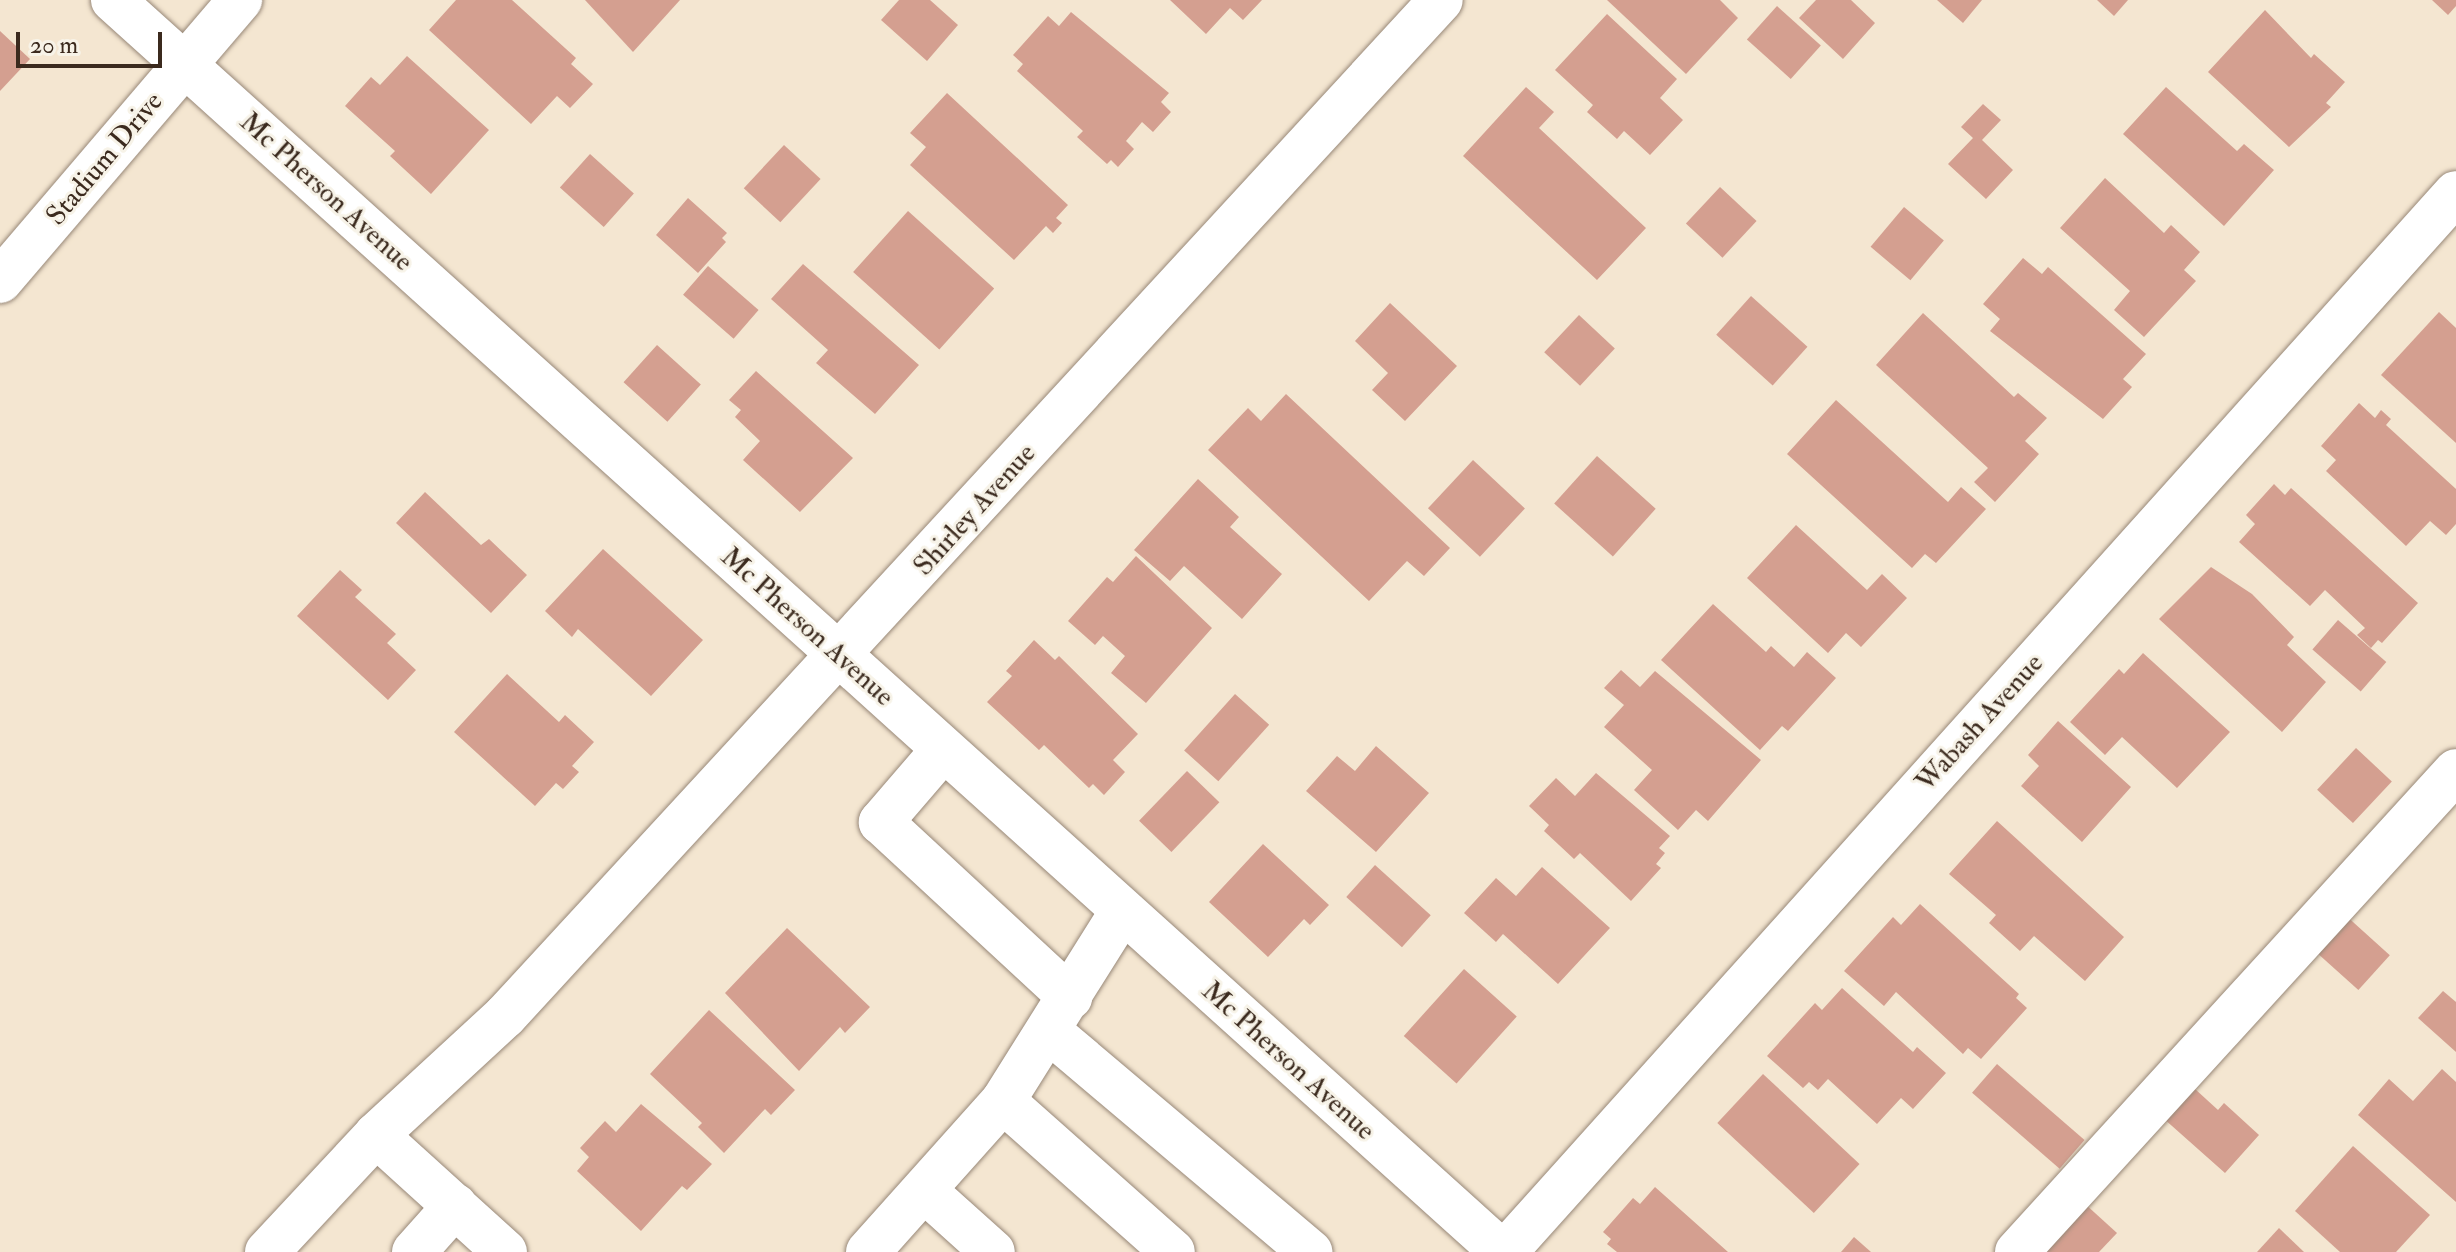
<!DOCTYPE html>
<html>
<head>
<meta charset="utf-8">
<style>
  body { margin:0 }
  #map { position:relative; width:2456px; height:1252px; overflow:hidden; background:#f4e6d1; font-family:"IM FELL Double Pica",serif }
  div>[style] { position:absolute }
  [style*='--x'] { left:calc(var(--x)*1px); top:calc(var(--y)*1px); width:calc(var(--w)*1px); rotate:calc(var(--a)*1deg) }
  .building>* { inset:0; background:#d49f90; transform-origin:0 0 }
  .roads { filter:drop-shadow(0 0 2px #988878) drop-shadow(0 0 2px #988878) }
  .minor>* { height:44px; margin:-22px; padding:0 22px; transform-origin:22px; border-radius:22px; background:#fff }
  span { translate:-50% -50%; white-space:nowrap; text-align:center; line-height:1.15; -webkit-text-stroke:6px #f7f3e8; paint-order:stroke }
  .street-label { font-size:28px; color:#3b2a1e }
  .scale { position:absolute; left:16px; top:32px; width:146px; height:36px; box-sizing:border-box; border:4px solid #3b2a1e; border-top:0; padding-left:10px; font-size:24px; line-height:28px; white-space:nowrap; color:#3b2a1e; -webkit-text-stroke:6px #f7f3e8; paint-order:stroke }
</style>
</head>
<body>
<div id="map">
  <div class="building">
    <div style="clip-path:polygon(456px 0,512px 0,576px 58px,571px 64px,593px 84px,570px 108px,557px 96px,531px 124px,429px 30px)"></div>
    <div style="clip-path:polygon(585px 0,680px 0,633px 52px)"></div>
    <div style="clip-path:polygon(899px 0,930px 0,958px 25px,927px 61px,881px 20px)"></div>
    <div style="clip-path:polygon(1170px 0,1262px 0,1243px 20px,1230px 8px,1206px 34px)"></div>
    <div style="clip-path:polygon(1607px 0,1720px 0,1738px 18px,1686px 74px)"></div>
    <div style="clip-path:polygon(1816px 0,1851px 0,1875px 23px,1843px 59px,1799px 18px)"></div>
    <div style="clip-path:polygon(1937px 0,1982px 0,1963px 23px)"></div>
    <div style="clip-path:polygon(2097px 0,2128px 0,2114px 16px)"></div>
    <div style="clip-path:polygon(2432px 0,2456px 0,2456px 6px,2448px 15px)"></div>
    <div style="left:1777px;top:6px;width:59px;height:45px;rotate:42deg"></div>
    <div style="clip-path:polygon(2265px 10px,2311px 58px,2314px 54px,2345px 82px,2326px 103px,2331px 107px,2289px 147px,2208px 72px)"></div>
    <div style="clip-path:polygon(1071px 12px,1169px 93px,1161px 102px,1171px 112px,1153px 132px,1142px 122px,1126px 141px,1134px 149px,1118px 167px,1111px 160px,1107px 164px,1077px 137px,1083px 131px,1017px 71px,1023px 64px,1013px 55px,1048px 16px,1059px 26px)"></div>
    <div style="clip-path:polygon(1607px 14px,1677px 79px,1660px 98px,1683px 120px,1650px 155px,1624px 131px,1617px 139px,1587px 112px,1593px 105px,1555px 70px)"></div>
    <div style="clip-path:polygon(0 31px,30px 59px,0 91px)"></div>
    <div style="clip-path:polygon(407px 56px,489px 130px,431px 194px,390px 156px,395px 151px,345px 106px,371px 77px,380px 85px)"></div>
    <div style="clip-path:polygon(1526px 87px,1554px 112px,1539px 128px,1646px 228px,1597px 280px,1463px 156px)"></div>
    <div style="clip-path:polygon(2166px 87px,2237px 151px,2244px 144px,2274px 170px,2224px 226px,2123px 134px)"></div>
    <div style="clip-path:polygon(947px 93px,1068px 205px,1056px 218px,1062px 223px,1053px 233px,1046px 226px,1014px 260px,910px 165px,926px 147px,910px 133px)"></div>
    <div style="clip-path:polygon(1983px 104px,2001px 120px,1982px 140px,2013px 170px,1986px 199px,1948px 164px,1973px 138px,1961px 127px)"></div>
    <div style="left:784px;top:145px;width:50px;height:59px;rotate:43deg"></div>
    <div style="left:590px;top:154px;width:59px;height:45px;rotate:42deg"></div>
    <div style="clip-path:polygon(2105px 178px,2164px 233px,2171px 225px,2200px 252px,2184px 270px,2196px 281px,2144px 337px,2114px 310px,2130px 291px,2060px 228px)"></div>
    <div style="left:1720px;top:187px;width:50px;height:50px;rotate:43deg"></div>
    <div style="clip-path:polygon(688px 198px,727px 233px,722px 238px,726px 242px,698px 273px,656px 235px)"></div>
    <div style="left:1904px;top:207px;width:52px;height:52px;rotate:40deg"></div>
    <div style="left:908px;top:211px;width:116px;height:82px;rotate:42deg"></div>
    <div style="clip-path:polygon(2023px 258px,2042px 274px,2048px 267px,2146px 354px,2123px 379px,2132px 387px,2103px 419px,1990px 331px,2000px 319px,1983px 304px)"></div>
    <div style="clip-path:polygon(803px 264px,919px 365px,875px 414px,816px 363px,828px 350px,771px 299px)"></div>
    <div style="left:708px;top:266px;width:67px;height:38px;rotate:41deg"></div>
    <div style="left:1751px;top:296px;width:76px;height:52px;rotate:42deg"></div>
    <div style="clip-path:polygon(1390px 303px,1457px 366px,1405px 421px,1372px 390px,1388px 373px,1355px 341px)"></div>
    <div style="clip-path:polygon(2439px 312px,2456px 328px,2456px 443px,2381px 375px)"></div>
    <div style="clip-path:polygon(1923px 313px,2014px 397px,2018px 393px,2047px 418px,2025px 441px,2039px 454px,1995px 502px,1974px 482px,1988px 468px,1876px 365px)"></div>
    <div style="left:1579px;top:315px;width:49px;height:51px;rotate:43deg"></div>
    <div style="left:657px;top:345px;width:59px;height:50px;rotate:42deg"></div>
    <div style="clip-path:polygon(756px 371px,853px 458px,800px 512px,743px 460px,760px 441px,735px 417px,741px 410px,729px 400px)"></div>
    <div style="clip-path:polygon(1286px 394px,1450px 548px,1424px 576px,1407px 561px,1369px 601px,1208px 450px,1248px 408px,1261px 421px)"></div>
    <div style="clip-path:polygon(1836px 400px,1948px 502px,1961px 487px,1986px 509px,1936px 563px,1925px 554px,1912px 568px,1787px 454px)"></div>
    <div style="clip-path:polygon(2359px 403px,2375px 418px,2381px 410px,2391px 419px,2386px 425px,2456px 489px,2456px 524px,2446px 535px,2430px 521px,2406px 546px,2326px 471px,2336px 460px,2321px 446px)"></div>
    <div style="left:1597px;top:456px;width:79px;height:64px;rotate:42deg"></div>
    <div style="left:1473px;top:460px;width:71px;height:66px;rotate:43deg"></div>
    <div style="clip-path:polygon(1198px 479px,1239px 517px,1230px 527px,1282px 574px,1242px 619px,1184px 566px,1170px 581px,1134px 550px)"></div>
    <div style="clip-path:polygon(2274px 484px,2285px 495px,2291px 488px,2418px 603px,2382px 643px,2378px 640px,2371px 648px,2357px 635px,2365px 628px,2325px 590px,2310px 606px,2239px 542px,2255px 524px,2246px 515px)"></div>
    <div style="clip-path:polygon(425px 492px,481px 545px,489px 539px,527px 575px,491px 613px,396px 523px)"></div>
    <div style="clip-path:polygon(1796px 525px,1867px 590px,1882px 574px,1907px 598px,1861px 647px,1846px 633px,1828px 653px,1747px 578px)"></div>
    <div style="clip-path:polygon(603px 549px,703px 640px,651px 696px,578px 629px,572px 637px,545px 611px)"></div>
    <div style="clip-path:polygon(1136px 556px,1212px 628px,1146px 703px,1111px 673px,1125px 656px,1103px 636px,1095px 645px,1068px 621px,1107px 577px,1113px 582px)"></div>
    <div style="clip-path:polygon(2211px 567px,2252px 594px,2294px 637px,2287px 645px,2326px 682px,2282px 732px,2159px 619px)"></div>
    <div style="clip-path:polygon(340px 570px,362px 590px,355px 597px,396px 634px,387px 643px,416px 670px,388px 700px,297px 616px)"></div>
    <div style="clip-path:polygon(1713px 604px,1766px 652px,1771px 646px,1794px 667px,1807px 652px,1836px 678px,1788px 731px,1782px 726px,1760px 750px,1661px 660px)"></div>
    <div style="left:2338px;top:620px;width:64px;height:39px;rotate:41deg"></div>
    <div style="clip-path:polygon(1034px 640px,1055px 660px,1059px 656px,1138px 734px,1113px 760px,1125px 772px,1104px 795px,1093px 784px,1089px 788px,1044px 745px,1039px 750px,987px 702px,1012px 676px,1006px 671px)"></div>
    <div style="clip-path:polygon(2143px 653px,2230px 732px,2177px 788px,2122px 737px,2105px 755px,2070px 722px,2119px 669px,2124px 674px)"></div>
    <div style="clip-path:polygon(1621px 670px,1640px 687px,1655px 671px,1761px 760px,1708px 821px,1696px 810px,1678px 830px,1634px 790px,1652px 770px,1604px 727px,1624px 705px,1604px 688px)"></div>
    <div style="clip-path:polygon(507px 674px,559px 722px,565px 715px,594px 742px,572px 766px,579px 772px,563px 789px,556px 783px,535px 806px,454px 732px)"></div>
    <div style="left:1235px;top:694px;width:46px;height:76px;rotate:42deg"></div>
    <div style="clip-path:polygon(2058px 721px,2131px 787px,2082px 842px,2021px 786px,2039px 766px,2028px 755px)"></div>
    <div style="clip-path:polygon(1376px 746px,1429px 793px,1376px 852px,1306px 791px,1337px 756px,1355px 771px)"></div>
    <div style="left:2356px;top:748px;width:49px;height:57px;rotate:43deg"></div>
    <div style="left:1187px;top:771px;width:45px;height:69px;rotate:44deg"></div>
    <div style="clip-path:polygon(1596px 773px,1670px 836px,1659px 848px,1665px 853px,1656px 864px,1661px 868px,1631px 901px,1580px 853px,1574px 859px,1544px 831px,1549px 825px,1529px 806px,1556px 778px,1575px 796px)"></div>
    <div style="clip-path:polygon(1997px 821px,2124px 937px,2085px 981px,2034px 936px,2020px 951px,1989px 923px,1996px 915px,1949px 874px)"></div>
    <div style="clip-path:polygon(1263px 844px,1329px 905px,1310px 925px,1304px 919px,1268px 957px,1209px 902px)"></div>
    <div style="left:1375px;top:865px;width:75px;height:43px;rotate:42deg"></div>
    <div style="clip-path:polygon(1542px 867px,1610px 928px,1558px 984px,1503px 934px,1496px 942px,1464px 913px,1496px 878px,1516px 896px)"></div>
    <div style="clip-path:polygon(1920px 904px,2019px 994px,2016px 998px,2027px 1008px,1981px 1059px,1968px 1048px,1963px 1054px,1896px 992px,1884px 1006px,1844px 971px,1893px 917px,1901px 925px)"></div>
    <div style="left:2343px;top:913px;width:63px;height:47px;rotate:42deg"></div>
    <div style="clip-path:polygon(787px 928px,870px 1007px,845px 1033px,840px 1027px,799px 1071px,725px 993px)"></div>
    <div style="left:1464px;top:969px;width:71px;height:90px;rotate:42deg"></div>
    <div style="clip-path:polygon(1842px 988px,1913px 1052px,1917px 1047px,1946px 1073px,1913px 1109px,1901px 1098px,1877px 1124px,1828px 1079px,1818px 1090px,1809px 1082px,1803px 1088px,1767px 1056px,1815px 1003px,1822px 1010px)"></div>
    <div style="clip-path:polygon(2443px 991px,2456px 1002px,2456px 1052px,2418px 1018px)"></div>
    <div style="clip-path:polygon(709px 1010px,795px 1090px,771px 1115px,765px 1109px,724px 1153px,698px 1127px,702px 1123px,650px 1074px)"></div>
    <div style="left:1997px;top:1064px;width:116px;height:38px;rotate:41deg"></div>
    <div style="clip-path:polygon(2442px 1069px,2456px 1082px,2456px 1202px,2358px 1115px,2389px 1079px,2413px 1101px)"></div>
    <div style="left:1763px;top:1074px;width:132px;height:67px;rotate:43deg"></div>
    <div style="clip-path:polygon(2183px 1078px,2218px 1110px,2224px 1103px,2259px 1135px,2225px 1173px,2154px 1110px)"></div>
    <div style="clip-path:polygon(641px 1104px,712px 1164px,687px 1190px,682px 1186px,641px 1231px,577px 1171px,589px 1157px,580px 1148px,605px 1121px,616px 1132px)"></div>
    <div style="clip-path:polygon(2353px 1146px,2430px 1215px,2396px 1252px,2340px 1252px,2295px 1211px)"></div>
    <div style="clip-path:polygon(1655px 1187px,1728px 1252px,1617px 1252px,1607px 1244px,1611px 1239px,1603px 1232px,1633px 1198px,1640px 1204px)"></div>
    <div style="clip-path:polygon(2073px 1193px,2117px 1233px,2099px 1252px,2020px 1252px)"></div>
    <div style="clip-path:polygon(2279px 1228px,2304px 1252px,2257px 1252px)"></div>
    <div style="clip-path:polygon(1854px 1237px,1871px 1252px,1841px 1252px)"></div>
  </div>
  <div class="roads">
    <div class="minor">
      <div style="--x:113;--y:0;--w:1870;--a:42.03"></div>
      <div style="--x:0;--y:281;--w:370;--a:-49.5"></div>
      <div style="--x:942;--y:751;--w:94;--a:130.7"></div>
      <div style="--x:881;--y:822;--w:258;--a:42.8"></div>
      <div style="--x:1050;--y:1032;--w:341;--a:40.2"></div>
      <div style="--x:1003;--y:1101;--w:227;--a:41.6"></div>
      <div style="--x:376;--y:1135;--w:174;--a:42.2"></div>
      <div style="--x:925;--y:1191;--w:91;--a:41.9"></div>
      <div style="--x:267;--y:1252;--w:160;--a:-47"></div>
      <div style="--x:376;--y:1135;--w:176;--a:-42.7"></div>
      <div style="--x:505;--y:1016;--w:1381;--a:-47.35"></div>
      <div style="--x:414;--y:1252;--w:62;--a:-48.3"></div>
      <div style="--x:868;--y:1252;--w:203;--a:-48.2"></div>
      <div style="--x:1003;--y:1101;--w:222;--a:-57.9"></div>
      <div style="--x:1505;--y:1252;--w:1423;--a:-48.08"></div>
      <div style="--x:2017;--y:1252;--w:651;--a:-47.61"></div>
    </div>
  </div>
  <div class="street-label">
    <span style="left:105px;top:159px;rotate:-50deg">Stadium Drive</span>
    <span style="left:326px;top:192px;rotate:42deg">Mc Pherson Avenue</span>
    <span style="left:975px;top:510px;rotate:-48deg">Shirley Avenue</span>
    <span style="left:807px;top:627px;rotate:42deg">Mc Pherson Avenue</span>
    <span style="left:1980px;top:723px;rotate:-48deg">Wabash Avenue</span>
    <span style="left:1288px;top:1061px;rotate:42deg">Mc Pherson Avenue</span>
  </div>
  <div class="scale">20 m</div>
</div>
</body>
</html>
